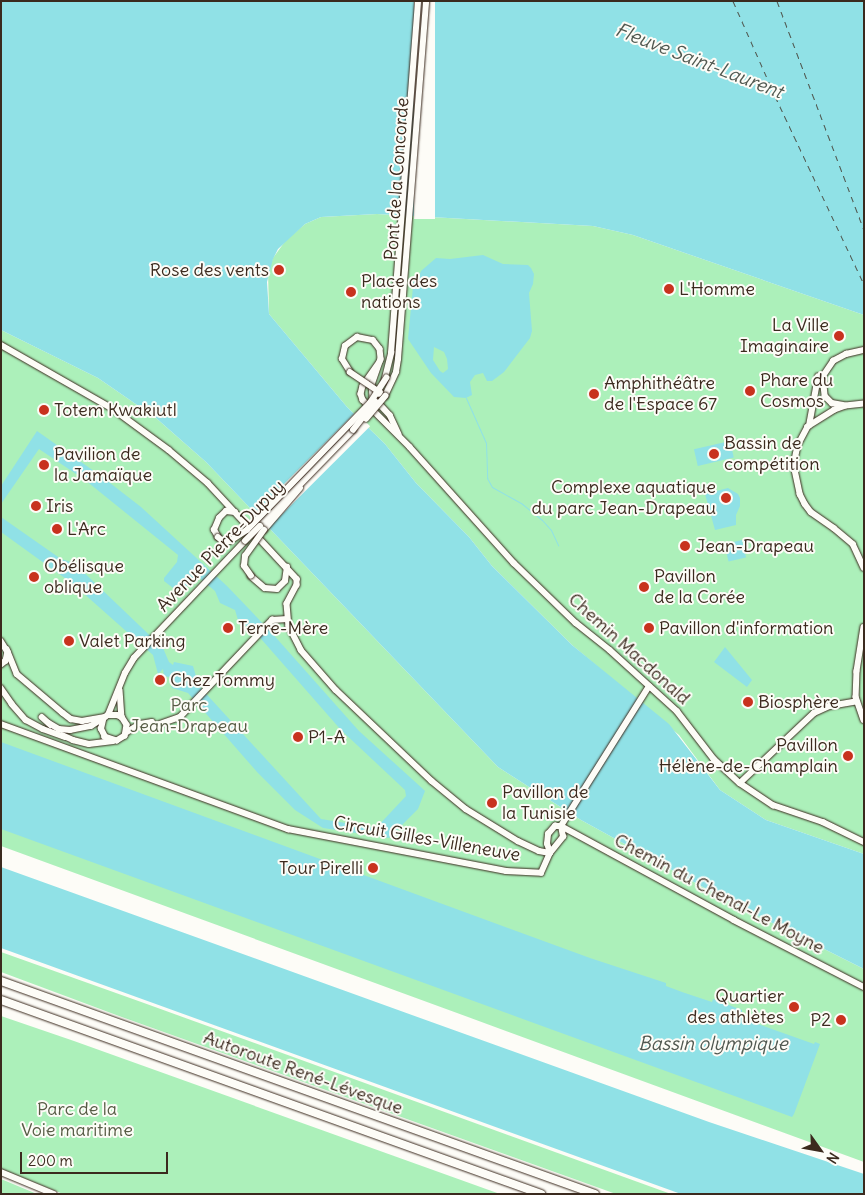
<!DOCTYPE html>
<html>
<head>
<meta charset="utf-8">
<style>
  body { margin:0 }
  #map { position:relative; width:865px; height:1195px; overflow:hidden; background:#fdfcf7; font-family:Delius,sans-serif }
  div>[style] { position:absolute }
  [style*='--x'] { left:calc(var(--x)*1px); top:calc(var(--y)*1px); width:calc(var(--w)*1px); rotate:calc(var(--a)*1deg) }
  .green>* { inset:0; background:#acf0ba }
  .water>* { inset:0; background:#90e1e6; transform-origin:0 0 }
  .pier>* { inset:0; background:#fdfcf7; transform-origin:0 0 }
  .stream>* { height:1px; margin:-0.5px; padding:0 0.5px; transform-origin:0.5px; border-radius:0.5px; background:#90e1e6 }
  .ferry>* { height:1px; margin-top:-0.5px; transform-origin:0; background:repeating-linear-gradient(90deg,#505850 0 6px,transparent 0 11px) }
  .roads { filter:drop-shadow(0 0 1px #3b2a1e) drop-shadow(0 0 1px #3b2a1e) }
  .minor>* { height:5.5px; margin:-2.75px; padding:0 2.75px; transform-origin:2.75px; border-radius:2.75px; background:#fdfcf7 }
  .highway>* { height:8px; margin:-4px; padding:0 4px; transform-origin:4px; border-radius:4px; background:#fdfcf7 }
  .bridges { filter:drop-shadow(0 0 1px #3b2a1e) drop-shadow(0 0 1px #3b2a1e) }
  .minor-bridge>* { height:5.5px; margin:-2.75px; padding:0 2.75px; transform-origin:2.75px; border-radius:2.75px; background:#fdfcf7 }
  .dots>* { width:14px; height:14px; translate:-50% -50%; box-sizing:border-box; border:2px solid #fdfcf7; border-radius:50% }
  span { translate:-50% -50%; white-space:nowrap; text-align:center; line-height:1.15; -webkit-text-stroke:4px #fdfcf7; paint-order:stroke }
  .street-label { font-size:18px; color:#3b2a1e }
  .poi-label { font-size:18px; color:#3b2a1e }
  .right { translate:-100% -50%; text-align:right }
  .left { translate:0 -50%; text-align:left }
  .park-label { font-size:18px; color:#575c45 }
  .water-label { font-size:19px; color:#505850; font-style:italic }
  .frame { position:absolute; inset:0; border:2px solid #3b2a1e; pointer-events:none }
  .north { position:absolute; left:795px; top:1125px; width:50px; height:50px; -webkit-text-stroke:4px #fdfcf7; paint-order:stroke; rotate:122deg; font-size:14px; font-weight:700; line-height:20px; text-align:center; color:#3b2a1e }
  .north::after { content:''; display:block; margin:auto; width:18px; height:22px; background:#3b2a1e; clip-path:polygon(50% 0,100% 100%,50% 72%,0 100%) }
  .scale { position:absolute; left:20px; top:1152px; width:148px; height:22px; box-sizing:border-box; border:2px solid #3b2a1e; border-top:0; padding-left:6px; font-size:15px; line-height:18px; white-space:nowrap; color:#3b2a1e; -webkit-text-stroke:4px #fdfcf7; paint-order:stroke }
</style>
</head>
<body>
<div id="map">
  <div class="green">
    <div style="clip-path:polygon(377px 214px,593px 226px,633px 235px,864px 315px,864px 854px,766px 820px,720px 790px,679px 735px,572px 645px,492px 566px,469px 537px,416px 483px,385px 444px,347px 407px,269px 314px,268px 272px,273px 258px,286px 240px,305px 224px,321px 217px)"></div>
    <div style="clip-path:polygon(1px 330px,98px 378px,156px 418px,206px 462px,498px 767px,581px 820px,723px 898px,864px 969px,864px 1162px,1px 846px)"></div>
    <div style="clip-path:polygon(1px 952px,144px 1003px,671px 1194px,616px 1194px,119px 1016px,1px 972px)"></div>
    <div style="clip-path:polygon(1px 1016px,74px 1041px,500px 1194px,63px 1194px,1px 1169px)"></div>
    <div style="clip-path:polygon(1px 1179px,37px 1194px,1px 1194px)"></div>
  </div>
  <div class="water">
    <div style="clip-path:polygon(1px 1px,864px 1px,864px 315px,633px 235px,593px 226px,377px 214px,321px 217px,305px 224px,278px 249px,273px 259px,267px 282px,269px 314px,347px 407px,385px 444px,416px 483px,469px 537px,492px 566px,572px 645px,669px 724px,720px 790px,766px 820px,864px 854px,864px 969px,723px 898px,581px 820px,498px 767px,206px 462px,156px 418px,98px 378px,1px 330px)"></div>
    <div style="clip-path:polygon(evenodd,483px 255px,503px 264px,528px 265px,531px 268px,534px 274px,533px 284px,529px 293px,532px 331px,530px 338px,504px 372px,492px 381px,487px 381px,483px 373px,475px 375px,470px 382px,472px 395px,466px 398px,454px 397px,431px 373px,408px 339px,414px 276px,419px 276px,421px 271px,436px 258px,450px 259px,483px 255px,434px 347px,444px 352px,447px 359px,448px 369px,443px 373px,440px 371px,433px 360px,434px 347px)"></div>
    <div style="clip-path:polygon(37px 431px,101px 476px,141px 507px,227px 586px,271px 632px,359px 731px,423px 789px,425px 791px,418px 809px,389px 838px,323px 828px,295px 810px,257px 772px,188px 693px,172px 688px,169px 677px,164px 676px,163px 669px,158px 674px,153px 655px,73px 584px,1px 532px,1px 517px,61px 559px,74px 563px,163px 648px,169px 662px,173px 665px,174px 662px,193px 666px,199px 686px,321px 819px,376px 828px,406px 796px,405px 790px,341px 730px,255px 632px,238px 620px,235px 610px,220px 603px,215px 591px,198px 577px,194px 578px,182px 592px,178px 592px,164px 581px,164px 578px,177px 562px,178px 555px,85px 480px,39px 449px,1px 504px,1px 486px)"></div>
    <div style="left:730px;top:441px;width:17px;height:37px;rotate:77deg"></div>
    <div style="clip-path:polygon(728px 488px,738px 494px,740px 498px,740px 506px,736px 515px,736px 525px,715px 530px,705px 494px)"></div>
    <div style="left:742px;top:540px;width:18px;height:18px;rotate:77deg"></div>
    <div style="clip-path:polygon(725px 647px,752px 680px,747px 687px,714px 662px)"></div>
    <div style="clip-path:polygon(1px 742px,590px 958px,666px 983px,666px 986px,682px 992px,712px 1002px,713px 999px,742px 1010px,742px 1013px,760px 1018px,758px 1024px,814px 1044px,815px 1042px,820px 1044px,794px 1114px,792px 1117px,1px 829px)"></div>
    <div style="clip-path:polygon(1px 867px,709px 1122px,864px 1174px,864px 1194px,681px 1194px,1px 948px)"></div>
  </div>
  <div class="pier">
    <div style="left:414px;top:1px;width:21px;height:218px"></div>
    <div style="left:356px;top:412px;width:20px;height:146px;rotate:45deg"></div>
  </div>
  <div class="stream">
    <div style="--x:466;--y:398;--w:49;--a:66"></div>
    <div style="--x:486;--y:443;--w:35;--a:88"></div>
    <div style="--x:487;--y:478;--w:10;--a:61"></div>
    <div style="--x:492;--y:487;--w:33;--a:29"></div>
    <div style="--x:521;--y:503;--w:27;--a:39"></div>
    <div style="--x:542;--y:520;--w:13;--a:48"></div>
    <div style="--x:551;--y:530;--w:17;--a:65"></div>
  </div>
  <div class="ferry">
    <div style="--x:733;--y:1;--w:104;--a:66.1"></div>
    <div style="--x:775;--y:96;--w:208;--a:64.7"></div>
    <div style="--x:777;--y:1;--w:245;--a:69.2"></div>
  </div>
  <div class="roads">
    <div class="minor">
      <div style="--x:1;--y:345;--w:129;--a:29.7"></div>
      <div style="--x:113;--y:409;--w:69;--a:36.2"></div>
      <div style="--x:169;--y:450;--w:51;--a:40.2"></div>
      <div style="--x:208;--y:483;--w:131;--a:47.2"></div>
      <div style="--x:297;--y:579;--w:6;--a:90"></div>
      <div style="--x:297;--y:585;--w:21;--a:118"></div>
      <div style="--x:287;--y:604;--w:22;--a:85"></div>
      <div style="--x:289;--y:626;--w:27;--a:63"></div>
      <div style="--x:301;--y:650;--w:53;--a:48.8"></div>
      <div style="--x:336;--y:690;--w:132;--a:43.5"></div>
      <div style="--x:432;--y:781;--w:44;--a:39.5"></div>
      <div style="--x:466;--y:809;--w:61;--a:31.6"></div>
      <div style="--x:518;--y:841;--w:23;--a:25"></div>
      <div style="--x:539;--y:851;--w:11;--a:10"></div>
      <div style="--x:380;--y:362;--w:29;--a:125"></div>
      <div style="--x:363;--y:386;--w:8;--a:104"></div>
      <div style="--x:361;--y:394;--w:6;--a:72"></div>
      <div style="--x:363;--y:400;--w:66;--a:45"></div>
      <div style="--x:410;--y:447;--w:156;--a:48.1"></div>
      <div style="--x:514;--y:563;--w:86;--a:44.1"></div>
      <div style="--x:576;--y:623;--w:43;--a:38.5"></div>
      <div style="--x:610;--y:650;--w:91;--a:42.3"></div>
      <div style="--x:677;--y:711;--w:61;--a:52.4"></div>
      <div style="--x:714;--y:759;--w:35;--a:43"></div>
      <div style="--x:740;--y:783;--w:40;--a:34"></div>
      <div style="--x:773;--y:805;--w:53;--a:18.8"></div>
      <div style="--x:823;--y:822;--w:46;--a:26"></div>
      <div style="--x:350;--y:372;--w:15;--a:-122"></div>
      <div style="--x:342;--y:359;--w:13;--a:-77"></div>
      <div style="--x:345;--y:346;--w:15;--a:-37"></div>
      <div style="--x:357;--y:337;--w:16;--a:11"></div>
      <div style="--x:373;--y:340;--w:11;--a:52"></div>
      <div style="--x:380;--y:349;--w:10;--a:84"></div>
      <div style="--x:381;--y:359;--w:28;--a:109"></div>
      <div style="--x:372;--y:385;--w:12;--a:85"></div>
      <div style="--x:373;--y:397;--w:25;--a:47"></div>
      <div style="--x:390;--y:415;--w:21;--a:65"></div>
      <div style="--x:823;--y:376;--w:20;--a:84"></div>
      <div style="--x:825;--y:396;--w:10;--a:45"></div>
      <div style="--x:832;--y:403;--w:11;--a:10"></div>
      <div style="--x:384;--y:382;--w:30;--a:-76"></div>
      <div style="--x:391;--y:353;--w:353;--a:-85.6"></div>
      <div style="--x:381;--y:393;--w:5;--a:37"></div>
      <div style="--x:385;--y:396;--w:26;--a:-65"></div>
      <div style="--x:396;--y:372;--w:13;--a:-81"></div>
      <div style="--x:398;--y:359;--w:359;--a:-85.5"></div>
      <div style="--x:864;--y:404;--w:18;--a:174"></div>
      <div style="--x:846;--y:406;--w:12;--a:160"></div>
      <div style="--x:835;--y:410;--w:32;--a:148"></div>
      <div style="--x:808;--y:427;--w:21;--a:118"></div>
      <div style="--x:798;--y:446;--w:19;--a:102"></div>
      <div style="--x:794;--y:465;--w:30;--a:78"></div>
      <div style="--x:800;--y:494;--w:11;--a:63"></div>
      <div style="--x:805;--y:504;--w:10;--a:53"></div>
      <div style="--x:811;--y:512;--w:28;--a:35"></div>
      <div style="--x:834;--y:528;--w:25;--a:40"></div>
      <div style="--x:853;--y:544;--w:26;--a:65"></div>
      <div style="--x:809;--y:426;--w:50;--a:-79.6"></div>
      <div style="--x:818;--y:377;--w:5;--a:-11"></div>
      <div style="--x:823;--y:376;--w:18;--a:-56"></div>
      <div style="--x:833;--y:361;--w:15;--a:-28"></div>
      <div style="--x:846;--y:354;--w:18;--a:-13"></div>
      <div style="--x:260;--y:526;--w:134;--a:-45.9"></div>
      <div style="--x:264;--y:530;--w:55;--a:-49.4"></div>
      <div style="--x:218;--y:537;--w:8;--a:-120"></div>
      <div style="--x:214;--y:530;--w:13;--a:-67"></div>
      <div style="--x:219;--y:518;--w:10;--a:-45"></div>
      <div style="--x:226;--y:511;--w:9;--a:6"></div>
      <div style="--x:251;--y:576;--w:18;--a:41"></div>
      <div style="--x:265;--y:588;--w:12;--a:5"></div>
      <div style="--x:277;--y:589;--w:11;--a:-45"></div>
      <div style="--x:285;--y:581;--w:14;--a:-82"></div>
      <div style="--x:864;--y:627;--w:45;--a:99"></div>
      <div style="--x:857;--y:671;--w:26;--a:92"></div>
      <div style="--x:856;--y:697;--w:24;--a:71"></div>
      <div style="--x:1;--y:641;--w:13;--a:58"></div>
      <div style="--x:8;--y:652;--w:9;--a:103"></div>
      <div style="--x:6;--y:661;--w:6;--a:141"></div>
      <div style="--x:7;--y:649;--w:27;--a:68"></div>
      <div style="--x:17;--y:674;--w:60;--a:40.3"></div>
      <div style="--x:63;--y:713;--w:10;--a:37"></div>
      <div style="--x:71;--y:719;--w:11;--a:10"></div>
      <div style="--x:82;--y:721;--w:23;--a:-10"></div>
      <div style="--x:1;--y:688;--w:19;--a:55"></div>
      <div style="--x:12;--y:704;--w:21;--a:49"></div>
      <div style="--x:26;--y:720;--w:19;--a:28"></div>
      <div style="--x:43;--y:729;--w:23;--a:20"></div>
      <div style="--x:120;--y:690;--w:27;--a:86"></div>
      <div style="--x:108;--y:715;--w:45;--a:-68"></div>
      <div style="--x:125;--y:673;--w:17;--a:-59"></div>
      <div style="--x:134;--y:658;--w:161;--a:-46.5"></div>
      <div style="--x:42;--y:717;--w:12;--a:42"></div>
      <div style="--x:49;--y:723;--w:12;--a:31"></div>
      <div style="--x:59;--y:729;--w:11;--a:5"></div>
      <div style="--x:70;--y:730;--w:21;--a:-11"></div>
      <div style="--x:91;--y:726;--w:20;--a:-33"></div>
      <div style="--x:108;--y:715;--w:9;--a:0"></div>
      <div style="--x:117;--y:715;--w:5;--a:22"></div>
      <div style="--x:122;--y:717;--w:9;--a:58"></div>
      <div style="--x:127;--y:725;--w:11;--a:100"></div>
      <div style="--x:125;--y:736;--w:9;--a:148"></div>
      <div style="--x:117;--y:741;--w:13;--a:-162"></div>
      <div style="--x:105;--y:737;--w:9;--a:-117"></div>
      <div style="--x:101;--y:729;--w:9;--a:-77"></div>
      <div style="--x:1;--y:724;--w:306;--a:20.1"></div>
      <div style="--x:288;--y:829;--w:222;--a:10.9"></div>
      <div style="--x:506;--y:871;--w:35;--a:3"></div>
      <div style="--x:541;--y:873;--w:22;--a:-66"></div>
      <div style="--x:127;--y:732;--w:15;--a:-32"></div>
      <div style="--x:140;--y:724;--w:12;--a:-9"></div>
      <div style="--x:152;--y:722;--w:4;--a:63"></div>
      <div style="--x:154;--y:726;--w:28;--a:-19"></div>
      <div style="--x:180;--y:717;--w:134;--a:-46.5"></div>
      <div style="--x:272;--y:620;--w:15;--a:-4"></div>
      <div style="--x:62;--y:735;--w:12;--a:24"></div>
      <div style="--x:73;--y:740;--w:16;--a:14"></div>
      <div style="--x:89;--y:744;--w:24;--a:-7"></div>
      <div style="--x:740;--y:783;--w:102;--a:-43.4"></div>
      <div style="--x:814;--y:713;--w:17;--a:-24"></div>
      <div style="--x:830;--y:706;--w:27;--a:-10"></div>
      <div style="--x:561;--y:826;--w:197;--a:28.5"></div>
      <div style="--x:734;--y:920;--w:146;--a:27.3"></div>
      <div style="--x:561;--y:826;--w:165;--a:-57.8"></div>
      <div style="--x:550;--y:853;--w:9;--a:-108"></div>
      <div style="--x:547;--y:844;--w:10;--a:-84"></div>
      <div style="--x:548;--y:834;--w:11;--a:-49"></div>
      <div style="--x:555;--y:826;--w:6;--a:0"></div>
      <div style="--x:550;--y:853;--w:21;--a:-51"></div>
      <div style="--x:563;--y:837;--w:11;--a:-100"></div>
      <div style="--x:1;--y:1172;--w:57;--a:22.5"></div>
    </div>
    <div class="highway">
      <div style="--x:1;--y:981;--w:631;--a:19.73"></div>
      <div style="--x:1;--y:1000;--w:574;--a:19.76"></div>
    </div>
  </div>
  <div class="bridges">
    <div class="minor-bridge">
      <div style="--x:350;--y:372;--w:36;--a:34"></div>
      <div style="--x:380;--y:392;--w:2;--a:117"></div>
      <div style="--x:366;--y:419;--w:30;--a:-50"></div>
      <div style="--x:353;--y:430;--w:36;--a:-52"></div>
      <div style="--x:218;--y:537;--w:6;--a:39"></div>
      <div style="--x:223;--y:541;--w:7;--a:0"></div>
      <div style="--x:230;--y:541;--w:20;--a:-33"></div>
      <div style="--x:247;--y:530;--w:177;--a:-45.9"></div>
      <div style="--x:370;--y:403;--w:30;--a:-57"></div>
      <div style="--x:245;--y:541;--w:21;--a:-45"></div>
      <div style="--x:251;--y:576;--w:12;--a:-125"></div>
      <div style="--x:244;--y:566;--w:10;--a:-84"></div>
      <div style="--x:245;--y:556;--w:32;--a:-54"></div>
    </div>
  </div>
  <div class="dots">
    <div style="left:279px;top:270px;background:#c8321e"></div>
    <div style="left:669px;top:289px;background:#c8321e"></div>
    <div style="left:351px;top:292px;background:#c8321e"></div>
    <div style="left:839px;top:336px;background:#c8321e"></div>
    <div style="left:750px;top:391px;background:#c8321e"></div>
    <div style="left:594px;top:394px;background:#c8321e"></div>
    <div style="left:44px;top:410px;background:#c8321e"></div>
    <div style="left:714px;top:454px;background:#c8321e"></div>
    <div style="left:44px;top:465px;background:#c8321e"></div>
    <div style="left:726px;top:498px;background:#c8321e"></div>
    <div style="left:36px;top:506px;background:#c8321e"></div>
    <div style="left:57px;top:529px;background:#c8321e"></div>
    <div style="left:685px;top:546px;background:#c8321e"></div>
    <div style="left:34px;top:577px;background:#c8321e"></div>
    <div style="left:644px;top:587px;background:#c8321e"></div>
    <div style="left:228px;top:628px;background:#c8321e"></div>
    <div style="left:649px;top:628px;background:#c8321e"></div>
    <div style="left:69px;top:641px;background:#c8321e"></div>
    <div style="left:160px;top:680px;background:#c8321e"></div>
    <div style="left:748px;top:702px;background:#c8321e"></div>
    <div style="left:298px;top:737px;background:#c8321e"></div>
    <div style="left:848px;top:756px;background:#c8321e"></div>
    <div style="left:492px;top:803px;background:#c8321e"></div>
    <div style="left:373px;top:868px;background:#c8321e"></div>
    <div style="left:794px;top:1007px;background:#c8321e"></div>
    <div style="left:841px;top:1020px;background:#c8321e"></div>
  </div>
  <div class="street-label">
    <span style="left:397px;top:179px;rotate:-86deg">Pont de la Concorde</span>
    <span style="left:221px;top:546px;rotate:-46deg">Avenue Pierre-Dupuy</span>
    <span style="left:629px;top:649px;rotate:42deg">Chemin Macdonald</span>
    <span style="left:427px;top:839px;rotate:10deg">Circuit Gilles-Villeneuve</span>
    <span style="left:719px;top:894px;rotate:28deg">Chemin du Chenal-Le Moyne</span>
    <span style="left:303px;top:1073px;rotate:20deg">Autoroute René-Lévesque</span>
  </div>
  <div class="poi-label">
    <span class="right" style="left:269px;top:270px">Rose des vents</span>
    <span class="left" style="left:361px;top:292px">Place des<br>nations</span>
    <span class="left" style="left:679px;top:289px">L'Homme</span>
    <span class="right" style="left:829px;top:336px">La Ville<br>Imaginaire</span>
    <span class="left" style="left:760px;top:391px">Phare du<br>Cosmos</span>
    <span class="left" style="left:604px;top:394px">Amphithéâtre<br>de l'Espace 67</span>
    <span class="left" style="left:54px;top:410px">Totem Kwakiutl</span>
    <span class="left" style="left:724px;top:454px">Bassin de<br>compétition</span>
    <span class="left" style="left:54px;top:465px">Pavilion de<br>la Jamaïque</span>
    <span class="right" style="left:716px;top:498px">Complexe aquatique<br>du parc Jean-Drapeau</span>
    <span class="left" style="left:46px;top:506px">Iris</span>
    <span class="left" style="left:67px;top:529px">L'Arc</span>
    <span class="left" style="left:696px;top:546px">Jean-Drapeau</span>
    <span class="left" style="left:44px;top:577px">Obélisque<br>oblique</span>
    <span class="left" style="left:654px;top:587px">Pavillon<br>de la Corée</span>
    <span class="left" style="left:238px;top:628px">Terre-Mère</span>
    <span class="left" style="left:659px;top:628px">Pavillon d'information</span>
    <span class="left" style="left:79px;top:641px">Valet Parking</span>
    <span class="left" style="left:170px;top:680px">Chez Tommy</span>
    <span class="left" style="left:758px;top:702px">Biosphère</span>
    <span class="left" style="left:308px;top:737px">P1-A</span>
    <span class="right" style="left:838px;top:756px">Pavillon<br>Hélène-de-Champlain</span>
    <span class="left" style="left:502px;top:803px">Pavillon de<br>la Tunisie</span>
    <span class="right" style="left:363px;top:868px">Tour Pirelli</span>
    <span class="right" style="left:784px;top:1007px">Quartier<br>des athlètes</span>
    <span class="right" style="left:831px;top:1020px">P2</span>
  </div>
  <div class="park-label">
    <span style="left:189px;top:716px">Parc<br>Jean-Drapeau</span>
    <span style="left:77px;top:1120px">Parc de la<br>Voie maritime</span>
  </div>
  <div class="water-label">
    <span style="left:699px;top:61px;rotate:21deg">Fleuve Saint-Laurent</span>
    <span style="left:713px;top:1044px">Bassin olympique</span>
  </div>
  <div class="frame"></div>
  <div class="north">N</div>
  <div class="scale">200 m</div>
</div>
</body>
</html>
